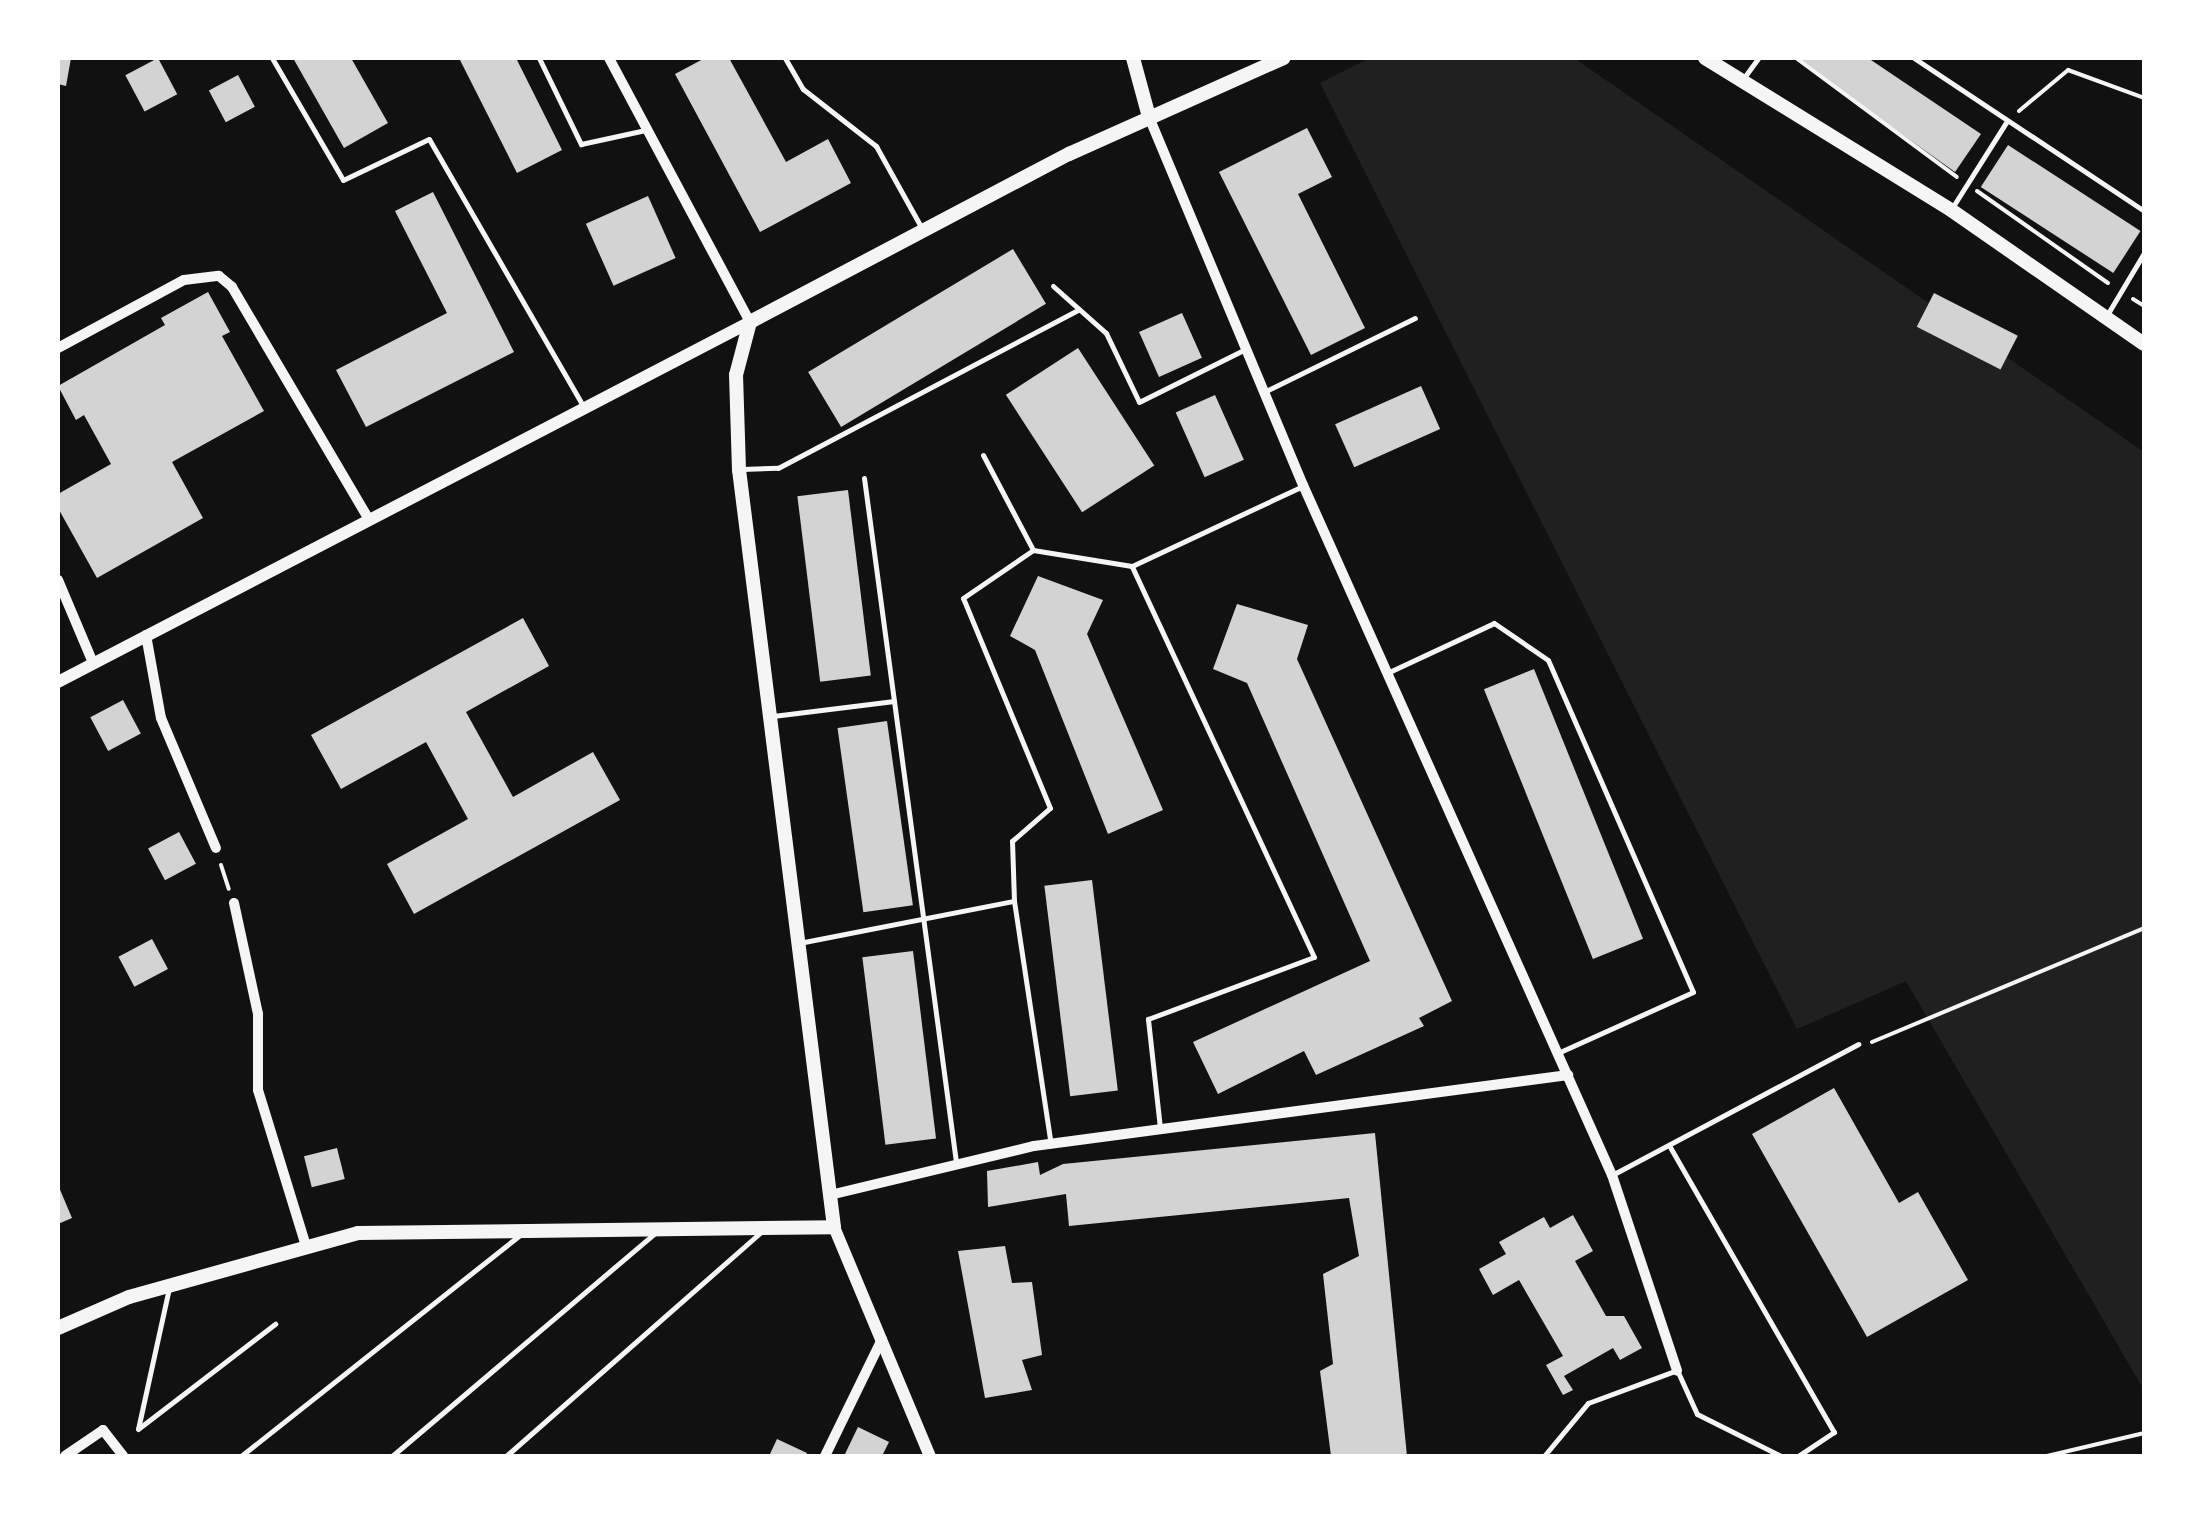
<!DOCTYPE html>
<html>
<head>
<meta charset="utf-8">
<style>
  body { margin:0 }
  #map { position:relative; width:2202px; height:1514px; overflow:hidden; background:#111; font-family:"Nunito Sans",sans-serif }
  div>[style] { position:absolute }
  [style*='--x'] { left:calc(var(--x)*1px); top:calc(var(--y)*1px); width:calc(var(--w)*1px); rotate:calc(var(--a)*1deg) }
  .green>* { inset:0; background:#202020 }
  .building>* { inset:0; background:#d3d3d3; transform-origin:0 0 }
  .path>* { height:4px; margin:-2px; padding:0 2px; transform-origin:2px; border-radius:2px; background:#f5f5f5 }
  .service>* { height:5px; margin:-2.5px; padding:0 2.5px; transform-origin:2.5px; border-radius:2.5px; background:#f5f5f5 }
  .minor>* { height:10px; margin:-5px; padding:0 5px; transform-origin:5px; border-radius:5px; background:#f5f5f5 }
  .tertiary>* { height:12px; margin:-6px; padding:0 6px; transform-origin:6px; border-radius:6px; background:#f5f5f5 }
  .secondary>* { height:14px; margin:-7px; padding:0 7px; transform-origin:7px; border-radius:7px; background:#f5f5f5 }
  span { translate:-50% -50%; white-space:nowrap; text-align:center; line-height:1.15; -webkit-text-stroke:9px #fff; paint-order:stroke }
  .frame { position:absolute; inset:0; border:60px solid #fff; pointer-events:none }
</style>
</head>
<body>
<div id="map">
  <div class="green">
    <div style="clip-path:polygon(1370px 58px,1574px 58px,2144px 452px,2144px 1390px,1906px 981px,1797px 1029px,1320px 83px)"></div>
  </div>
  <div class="building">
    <div style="clip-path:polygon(58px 58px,71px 58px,66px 86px,58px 84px)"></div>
    <div style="left:158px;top:58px;width:41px;height:37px;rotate:62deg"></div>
    <div style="clip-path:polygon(293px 58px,351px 58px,388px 123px,344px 148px)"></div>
    <div style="clip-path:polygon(459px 58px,516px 58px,562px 150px,517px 173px)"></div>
    <div style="clip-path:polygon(705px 58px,729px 58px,786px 162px,828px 139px,851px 183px,760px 232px,675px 74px)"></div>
    <div style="clip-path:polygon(1795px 58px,1868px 58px,1981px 134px,1955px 172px)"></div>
    <div style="left:238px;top:75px;width:36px;height:33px;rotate:62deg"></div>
    <div style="clip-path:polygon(1307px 128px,1332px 177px,1298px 194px,1365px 328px,1311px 355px,1219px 172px)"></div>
    <div style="left:2008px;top:145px;width:158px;height:50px;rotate:33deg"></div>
    <div style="clip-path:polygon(433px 192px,514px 352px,366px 427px,336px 370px,447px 313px,395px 211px)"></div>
    <div style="left:648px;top:196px;width:68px;height:68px;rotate:66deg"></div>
    <div style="left:1013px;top:249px;width:64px;height:239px;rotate:59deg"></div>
    <div style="clip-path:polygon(208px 292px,230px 332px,222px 336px,264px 411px,172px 462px,203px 518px,97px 578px,58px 508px,58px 494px,111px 464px,84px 415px,76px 420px,58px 386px,165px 325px,161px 318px)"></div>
    <div style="left:1934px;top:293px;width:94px;height:38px;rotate:27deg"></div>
    <div style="left:1182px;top:313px;width:49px;height:47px;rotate:66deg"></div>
    <div style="left:1078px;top:348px;width:140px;height:86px;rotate:57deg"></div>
    <div style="left:1421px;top:386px;width:47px;height:94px;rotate:66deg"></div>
    <div style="left:1215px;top:395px;width:71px;height:43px;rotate:66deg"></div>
    <div style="left:848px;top:490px;width:187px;height:51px;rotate:83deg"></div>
    <div style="clip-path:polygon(1038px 576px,1103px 600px,1087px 634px,1163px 810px,1108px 834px,1035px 650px,1010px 636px)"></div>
    <div style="clip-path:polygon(1237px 604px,1308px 625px,1297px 659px,1452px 1001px,1419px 1018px,1424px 1026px,1316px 1075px,1304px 1051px,1218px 1094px,1193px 1042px,1370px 961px,1247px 683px,1213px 669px)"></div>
    <div style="clip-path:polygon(523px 618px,549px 666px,466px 712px,513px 797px,593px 752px,620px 800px,414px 914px,387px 864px,468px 819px,426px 742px,341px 789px,311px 735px)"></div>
    <div style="left:1534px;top:669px;width:291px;height:54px;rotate:68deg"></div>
    <div style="left:123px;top:700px;width:38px;height:37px;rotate:62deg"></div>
    <div style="left:887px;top:721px;width:186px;height:50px;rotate:82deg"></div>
    <div style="left:179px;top:832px;width:36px;height:35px;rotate:62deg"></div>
    <div style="left:1092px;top:880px;width:212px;height:48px;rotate:83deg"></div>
    <div style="left:152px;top:939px;width:34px;height:38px;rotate:62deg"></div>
    <div style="left:913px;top:951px;width:189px;height:51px;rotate:83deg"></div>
    <div style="clip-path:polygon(1834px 1088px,1899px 1203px,1918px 1192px,1968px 1280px,1867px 1337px,1752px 1134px)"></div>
    <div style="clip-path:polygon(1375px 1133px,1407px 1456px,1331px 1456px,1320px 1371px,1333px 1364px,1323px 1274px,1359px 1256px,1349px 1198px,1069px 1226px,1066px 1194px,988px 1207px,987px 1171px,1038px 1162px,1040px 1175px,1063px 1164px)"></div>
    <div style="left:337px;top:1148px;width:32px;height:34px;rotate:76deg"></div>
    <div style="clip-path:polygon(58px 1185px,72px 1218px,58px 1224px)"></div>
    <div style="clip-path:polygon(1573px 1215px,1593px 1251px,1575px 1261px,1606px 1316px,1624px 1316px,1642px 1348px,1620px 1360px,1613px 1348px,1564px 1376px,1573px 1390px,1563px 1395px,1546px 1365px,1563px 1356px,1519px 1280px,1493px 1295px,1479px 1269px,1506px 1254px,1499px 1242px,1544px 1217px,1550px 1228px)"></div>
    <div style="clip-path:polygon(1005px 1246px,1012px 1283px,1032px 1282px,1042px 1355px,1022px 1360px,1032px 1390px,985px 1398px,958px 1251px)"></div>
    <div style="clip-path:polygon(858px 1427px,889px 1442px,882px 1456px,844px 1456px)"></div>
    <div style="clip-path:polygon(777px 1439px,807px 1453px,806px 1456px,769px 1456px)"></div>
  </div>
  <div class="path">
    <div style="--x:1796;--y:58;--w:200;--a:36.5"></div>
    <div style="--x:2019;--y:111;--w:64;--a:-39.9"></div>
    <div style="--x:2068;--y:70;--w:81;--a:20.2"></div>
    <div style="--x:1977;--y:191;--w:160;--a:35.1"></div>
    <div style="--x:2133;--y:299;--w:13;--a:32"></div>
    <div style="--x:221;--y:865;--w:25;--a:72"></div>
    <div style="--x:1872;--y:1042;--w:295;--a:-22.7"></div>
    <div style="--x:2047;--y:1456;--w:100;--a:-13.3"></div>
  </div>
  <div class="service">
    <div style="--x:272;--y:58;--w:141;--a:59.8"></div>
    <div style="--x:343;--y:180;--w:95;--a:-25.5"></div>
    <div style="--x:429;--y:139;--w:310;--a:60"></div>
    <div style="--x:539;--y:58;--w:96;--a:64"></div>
    <div style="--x:581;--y:144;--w:66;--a:-12.3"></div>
    <div style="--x:785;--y:58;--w:36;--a:60"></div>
    <div style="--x:803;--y:89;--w:93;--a:38"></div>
    <div style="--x:876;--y:146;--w:93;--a:60.9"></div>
    <div style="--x:1914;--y:58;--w:276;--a:33.6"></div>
    <div style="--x:1743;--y:79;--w:26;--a:-54"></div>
    <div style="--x:1952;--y:208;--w:103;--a:-57.7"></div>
    <div style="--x:1053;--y:286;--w:71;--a:41.6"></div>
    <div style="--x:1106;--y:333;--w:76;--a:64.4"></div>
    <div style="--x:1139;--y:402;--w:119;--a:-26.4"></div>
    <div style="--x:2107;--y:315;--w:72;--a:-59.2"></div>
    <div style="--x:1264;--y:392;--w:168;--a:-26.1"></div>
    <div style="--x:983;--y:455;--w:107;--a:62.2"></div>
    <div style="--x:1033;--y:550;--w:100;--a:9.2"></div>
    <div style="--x:742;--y:469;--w:36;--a:-2"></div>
    <div style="--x:778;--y:468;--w:340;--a:-27.8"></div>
    <div style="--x:864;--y:478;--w:690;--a:82.34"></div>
    <div style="--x:1387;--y:673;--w:118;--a:-25"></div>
    <div style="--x:1494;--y:623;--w:65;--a:34.4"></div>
    <div style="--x:1548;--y:660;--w:362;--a:66.4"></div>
    <div style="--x:1693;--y:992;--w:146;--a:155.7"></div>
    <div style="--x:773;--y:716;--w:122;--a:-7.1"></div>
    <div style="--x:1014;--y:901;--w:247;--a:81.4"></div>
    <div style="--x:799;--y:943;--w:219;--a:-11.1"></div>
    <div style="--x:1014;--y:901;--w:60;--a:-91.9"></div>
    <div style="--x:1012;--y:841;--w:50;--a:-41"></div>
    <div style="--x:1050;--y:808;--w:227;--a:-112.5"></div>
    <div style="--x:963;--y:598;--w:85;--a:-34.4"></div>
    <div style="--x:1160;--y:1128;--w:110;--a:-96.3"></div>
    <div style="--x:1148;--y:1019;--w:177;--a:-20.5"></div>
    <div style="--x:1314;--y:957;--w:431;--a:-115"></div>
    <div style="--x:1132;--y:566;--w:187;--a:-25.1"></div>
    <div style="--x:1670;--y:1147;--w:329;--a:60.1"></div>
    <div style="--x:1834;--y:1432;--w:43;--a:146.3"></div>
    <div style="--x:1612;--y:1175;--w:279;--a:-28"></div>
    <div style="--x:169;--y:1288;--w:144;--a:102.4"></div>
    <div style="--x:138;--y:1429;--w:173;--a:-37.5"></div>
    <div style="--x:241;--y:1456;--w:357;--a:-38.4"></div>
    <div style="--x:392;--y:1456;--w:345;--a:-40.3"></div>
    <div style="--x:506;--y:1456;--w:342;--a:-41.3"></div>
    <div style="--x:1544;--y:1456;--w:69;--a:-50.3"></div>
    <div style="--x:1588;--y:1403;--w:95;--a:-20.3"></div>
    <div style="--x:1677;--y:1370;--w:48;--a:65.6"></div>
    <div style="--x:1697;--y:1414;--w:94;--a:26.6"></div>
  </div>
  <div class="minor">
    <div style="--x:609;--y:58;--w:299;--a:61.9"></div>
    <div style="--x:1149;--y:117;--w:399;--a:67.3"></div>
    <div style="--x:1303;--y:485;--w:756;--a:65.88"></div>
    <div style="--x:1612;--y:1175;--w:206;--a:71.6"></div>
    <div style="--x:58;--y:348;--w:143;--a:-28.4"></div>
    <div style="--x:184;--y:280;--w:35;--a:-7"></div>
    <div style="--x:219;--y:276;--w:17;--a:40"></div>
    <div style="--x:232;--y:287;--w:270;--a:59.5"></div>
    <div style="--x:58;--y:580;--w:90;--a:67.1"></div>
    <div style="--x:146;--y:635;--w:84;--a:79.8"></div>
    <div style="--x:161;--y:718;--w:141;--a:67.1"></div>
    <div style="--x:234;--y:903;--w:114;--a:77.8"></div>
    <div style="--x:258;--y:1014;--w:76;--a:90"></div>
    <div style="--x:258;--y:1090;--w:163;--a:72.9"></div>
    <div style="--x:830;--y:1195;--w:210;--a:-13.5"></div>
    <div style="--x:1034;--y:1146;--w:539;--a:-7.57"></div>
    <div style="--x:65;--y:1456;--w:46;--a:-34.4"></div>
    <div style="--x:103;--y:1430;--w:33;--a:52"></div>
    <div style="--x:825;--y:1456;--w:130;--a:-64"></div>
  </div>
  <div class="tertiary">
    <div style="--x:58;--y:682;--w:780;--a:-27.48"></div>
    <div style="--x:834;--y:1227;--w:248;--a:67.3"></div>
  </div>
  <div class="secondary">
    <div style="--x:1133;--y:58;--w:61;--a:74.8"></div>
    <div style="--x:1705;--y:58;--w:289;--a:31.7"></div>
    <div style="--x:1951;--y:210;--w:235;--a:34.8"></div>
    <div style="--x:58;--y:1328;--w:77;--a:-23.6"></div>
    <div style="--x:129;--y:1297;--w:238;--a:-15.6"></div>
    <div style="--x:358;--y:1233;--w:476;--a:-0.7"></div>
    <div style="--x:834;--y:1227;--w:763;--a:-97.15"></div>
    <div style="--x:739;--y:470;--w:95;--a:-91.8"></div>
    <div style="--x:736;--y:375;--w:55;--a:-75.2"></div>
    <div style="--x:750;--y:322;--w:361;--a:-27.8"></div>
    <div style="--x:1069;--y:154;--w:235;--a:-24.1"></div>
  </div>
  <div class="frame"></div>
</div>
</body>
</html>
